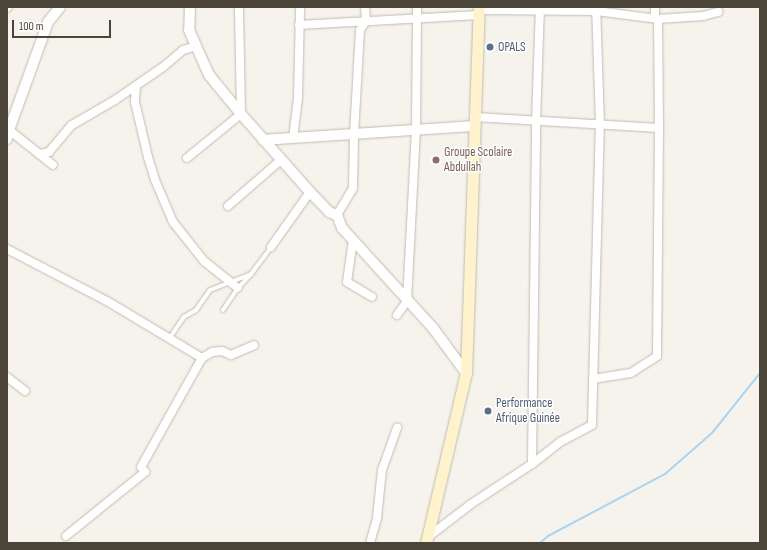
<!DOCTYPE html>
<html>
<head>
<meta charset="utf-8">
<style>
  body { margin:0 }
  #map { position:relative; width:767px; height:550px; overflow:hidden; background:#f6f3ec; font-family:"Sofia Sans Condensed",sans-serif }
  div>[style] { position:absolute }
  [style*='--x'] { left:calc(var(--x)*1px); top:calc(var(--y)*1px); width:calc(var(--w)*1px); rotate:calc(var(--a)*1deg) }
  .stream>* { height:2px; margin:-1px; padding:0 1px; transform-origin:1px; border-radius:1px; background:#a9d4f2 }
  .roads { filter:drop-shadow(0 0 1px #c2bbae) drop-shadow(0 0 1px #c2bbae) }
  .service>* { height:4px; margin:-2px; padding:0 2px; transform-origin:2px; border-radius:2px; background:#fff }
  .minor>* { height:8px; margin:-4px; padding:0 4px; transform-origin:4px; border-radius:4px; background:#fff }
  .tertiary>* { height:10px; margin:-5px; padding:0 5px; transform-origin:5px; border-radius:5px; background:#fff }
  .secondary>* { height:11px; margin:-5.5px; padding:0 5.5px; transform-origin:5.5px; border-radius:5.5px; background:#fff3cd }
  .dots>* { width:11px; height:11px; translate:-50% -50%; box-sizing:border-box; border:2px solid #fff; border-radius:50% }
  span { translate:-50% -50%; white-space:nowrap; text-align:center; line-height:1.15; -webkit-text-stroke:3px #fff; paint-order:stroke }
  .service-label { font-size:13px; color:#4e5e75 }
  .left { translate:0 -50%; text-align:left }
  .education-label { font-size:13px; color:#785e54 }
  .frame { position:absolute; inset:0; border:8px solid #4b4439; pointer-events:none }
  .scale { position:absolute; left:12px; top:20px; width:99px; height:18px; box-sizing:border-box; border:2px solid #4b4439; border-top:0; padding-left:5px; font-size:12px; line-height:14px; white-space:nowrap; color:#4b4439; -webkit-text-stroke:3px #fff; paint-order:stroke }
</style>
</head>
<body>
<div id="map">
  <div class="stream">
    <div style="--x:540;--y:543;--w:11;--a:-41"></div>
    <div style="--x:548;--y:536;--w:132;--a:-27.9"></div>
    <div style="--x:665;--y:474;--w:62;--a:-41.1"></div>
    <div style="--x:712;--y:433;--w:77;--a:-51.3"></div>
  </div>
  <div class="roads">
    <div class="service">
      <div style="--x:223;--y:310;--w:27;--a:-56"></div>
      <div style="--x:238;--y:288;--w:19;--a:-47"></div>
      <div style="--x:251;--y:274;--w:34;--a:-53"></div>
      <div style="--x:169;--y:339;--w:27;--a:-56"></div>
      <div style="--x:184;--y:317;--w:14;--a:-30"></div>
      <div style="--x:196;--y:310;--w:24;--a:-55"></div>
      <div style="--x:210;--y:290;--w:44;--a:-21.3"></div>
    </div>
    <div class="minor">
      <div style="--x:655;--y:7;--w:11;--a:90"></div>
      <div style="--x:7;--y:8;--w:1;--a:-45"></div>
      <div style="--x:479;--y:10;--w:117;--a:0.5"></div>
      <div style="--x:596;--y:11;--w:63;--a:7.4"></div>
      <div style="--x:658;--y:19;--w:45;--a:-3.8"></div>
      <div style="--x:703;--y:16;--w:16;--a:-15"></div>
      <div style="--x:299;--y:25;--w:180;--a:-3.2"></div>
      <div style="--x:136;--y:86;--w:16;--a:94"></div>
      <div style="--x:135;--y:102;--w:57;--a:76.7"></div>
      <div style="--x:148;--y:157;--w:24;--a:73"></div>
      <div style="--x:155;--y:180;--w:46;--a:66.8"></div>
      <div style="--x:173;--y:222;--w:50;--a:51.5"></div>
      <div style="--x:204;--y:261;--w:43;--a:38.5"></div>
      <div style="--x:475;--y:117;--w:184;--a:3.4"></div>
      <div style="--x:9;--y:130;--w:56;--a:38.5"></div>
      <div style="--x:293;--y:138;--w:40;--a:-82.9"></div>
      <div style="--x:298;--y:98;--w:91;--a:-88.7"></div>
      <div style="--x:39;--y:154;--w:10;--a:-11"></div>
      <div style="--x:49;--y:152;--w:35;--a:-50"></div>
      <div style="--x:72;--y:125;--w:50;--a:-30.2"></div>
      <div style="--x:115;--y:100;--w:58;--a:-34.5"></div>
      <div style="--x:163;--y:67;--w:26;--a:-40"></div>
      <div style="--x:183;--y:50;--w:14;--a:-17"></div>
      <div style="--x:187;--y:158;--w:70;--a:-39.2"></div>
      <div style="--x:241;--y:114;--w:107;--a:-91.1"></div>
      <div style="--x:228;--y:206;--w:70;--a:-41"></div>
      <div style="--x:337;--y:215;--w:31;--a:-59"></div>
      <div style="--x:353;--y:188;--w:54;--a:-88.9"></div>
      <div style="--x:354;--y:134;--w:104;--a:-86.7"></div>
      <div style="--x:360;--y:30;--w:11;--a:-56"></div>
      <div style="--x:366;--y:21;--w:14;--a:-94"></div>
      <div style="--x:353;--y:240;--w:42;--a:98.1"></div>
      <div style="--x:347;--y:282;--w:29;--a:31"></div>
      <div style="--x:271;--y:247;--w:67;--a:-54.7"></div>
      <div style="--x:7;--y:249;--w:113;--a:27.5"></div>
      <div style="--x:107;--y:301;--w:111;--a:31"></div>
      <div style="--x:397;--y:315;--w:17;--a:-54"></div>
      <div style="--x:407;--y:301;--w:171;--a:-87"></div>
      <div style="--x:416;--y:130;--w:123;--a:-89.5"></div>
      <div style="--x:7;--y:377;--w:23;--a:38"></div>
      <div style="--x:593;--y:379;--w:38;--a:-9"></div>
      <div style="--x:631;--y:373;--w:31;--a:-33"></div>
      <div style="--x:657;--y:356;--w:228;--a:-89.5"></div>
      <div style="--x:659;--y:128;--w:109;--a:-90.5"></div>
      <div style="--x:532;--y:464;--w:343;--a:-89.3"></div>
      <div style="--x:536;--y:121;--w:114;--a:-88"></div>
      <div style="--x:66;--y:536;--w:102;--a:-39"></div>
      <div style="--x:145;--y:472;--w:6;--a:-129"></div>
      <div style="--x:141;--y:467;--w:125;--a:-60.8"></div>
      <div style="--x:202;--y:358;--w:12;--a:-31"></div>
      <div style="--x:212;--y:352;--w:10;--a:-6"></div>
      <div style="--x:222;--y:351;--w:10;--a:24"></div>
      <div style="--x:231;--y:355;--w:25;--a:-23"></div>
      <div style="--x:428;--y:537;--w:54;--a:-37.5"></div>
      <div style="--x:471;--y:504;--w:73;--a:-33.3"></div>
      <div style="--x:532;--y:464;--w:36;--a:-38"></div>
      <div style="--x:560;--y:442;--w:36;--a:-28"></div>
      <div style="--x:592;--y:425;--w:300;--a:-88.5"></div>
      <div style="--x:600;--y:125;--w:118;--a:-91.9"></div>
      <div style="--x:370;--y:543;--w:26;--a:-74"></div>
      <div style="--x:377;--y:518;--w:48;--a:-84.1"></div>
      <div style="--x:382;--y:470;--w:45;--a:-70.3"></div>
    </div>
    <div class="tertiary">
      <div style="--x:190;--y:7;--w:23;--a:92"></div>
      <div style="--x:189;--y:30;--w:49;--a:66"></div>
      <div style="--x:209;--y:75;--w:50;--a:50.6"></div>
      <div style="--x:241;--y:114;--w:104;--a:48.5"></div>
      <div style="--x:310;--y:192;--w:28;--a:46"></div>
      <div style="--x:329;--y:212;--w:9;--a:21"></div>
      <div style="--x:337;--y:215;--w:14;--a:69"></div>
      <div style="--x:342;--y:228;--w:135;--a:47.7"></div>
      <div style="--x:433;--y:328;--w:56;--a:53.7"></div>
      <div style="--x:7;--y:139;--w:9;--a:-77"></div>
      <div style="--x:9;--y:130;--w:115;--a:-70.1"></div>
      <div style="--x:48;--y:22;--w:19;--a:-51"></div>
      <div style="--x:263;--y:140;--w:212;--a:-3.8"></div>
    </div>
    <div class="secondary">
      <div style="--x:426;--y:543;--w:175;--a:-76.8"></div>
      <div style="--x:466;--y:373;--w:366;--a:-88"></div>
    </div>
  </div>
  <div class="dots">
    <div style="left:490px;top:47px;background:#5c6f8a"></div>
    <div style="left:436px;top:160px;background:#8d6e63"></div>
    <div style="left:488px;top:411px;background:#5c6f8a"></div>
  </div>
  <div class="service-label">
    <span class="left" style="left:498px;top:47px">OPALS</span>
    <span class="left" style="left:496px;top:411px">Performance<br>Afrique Guinée</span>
  </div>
  <div class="education-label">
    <span class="left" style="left:444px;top:160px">Groupe Scolaire<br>Abdullah</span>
  </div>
  <div class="frame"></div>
  <div class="scale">100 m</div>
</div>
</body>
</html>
